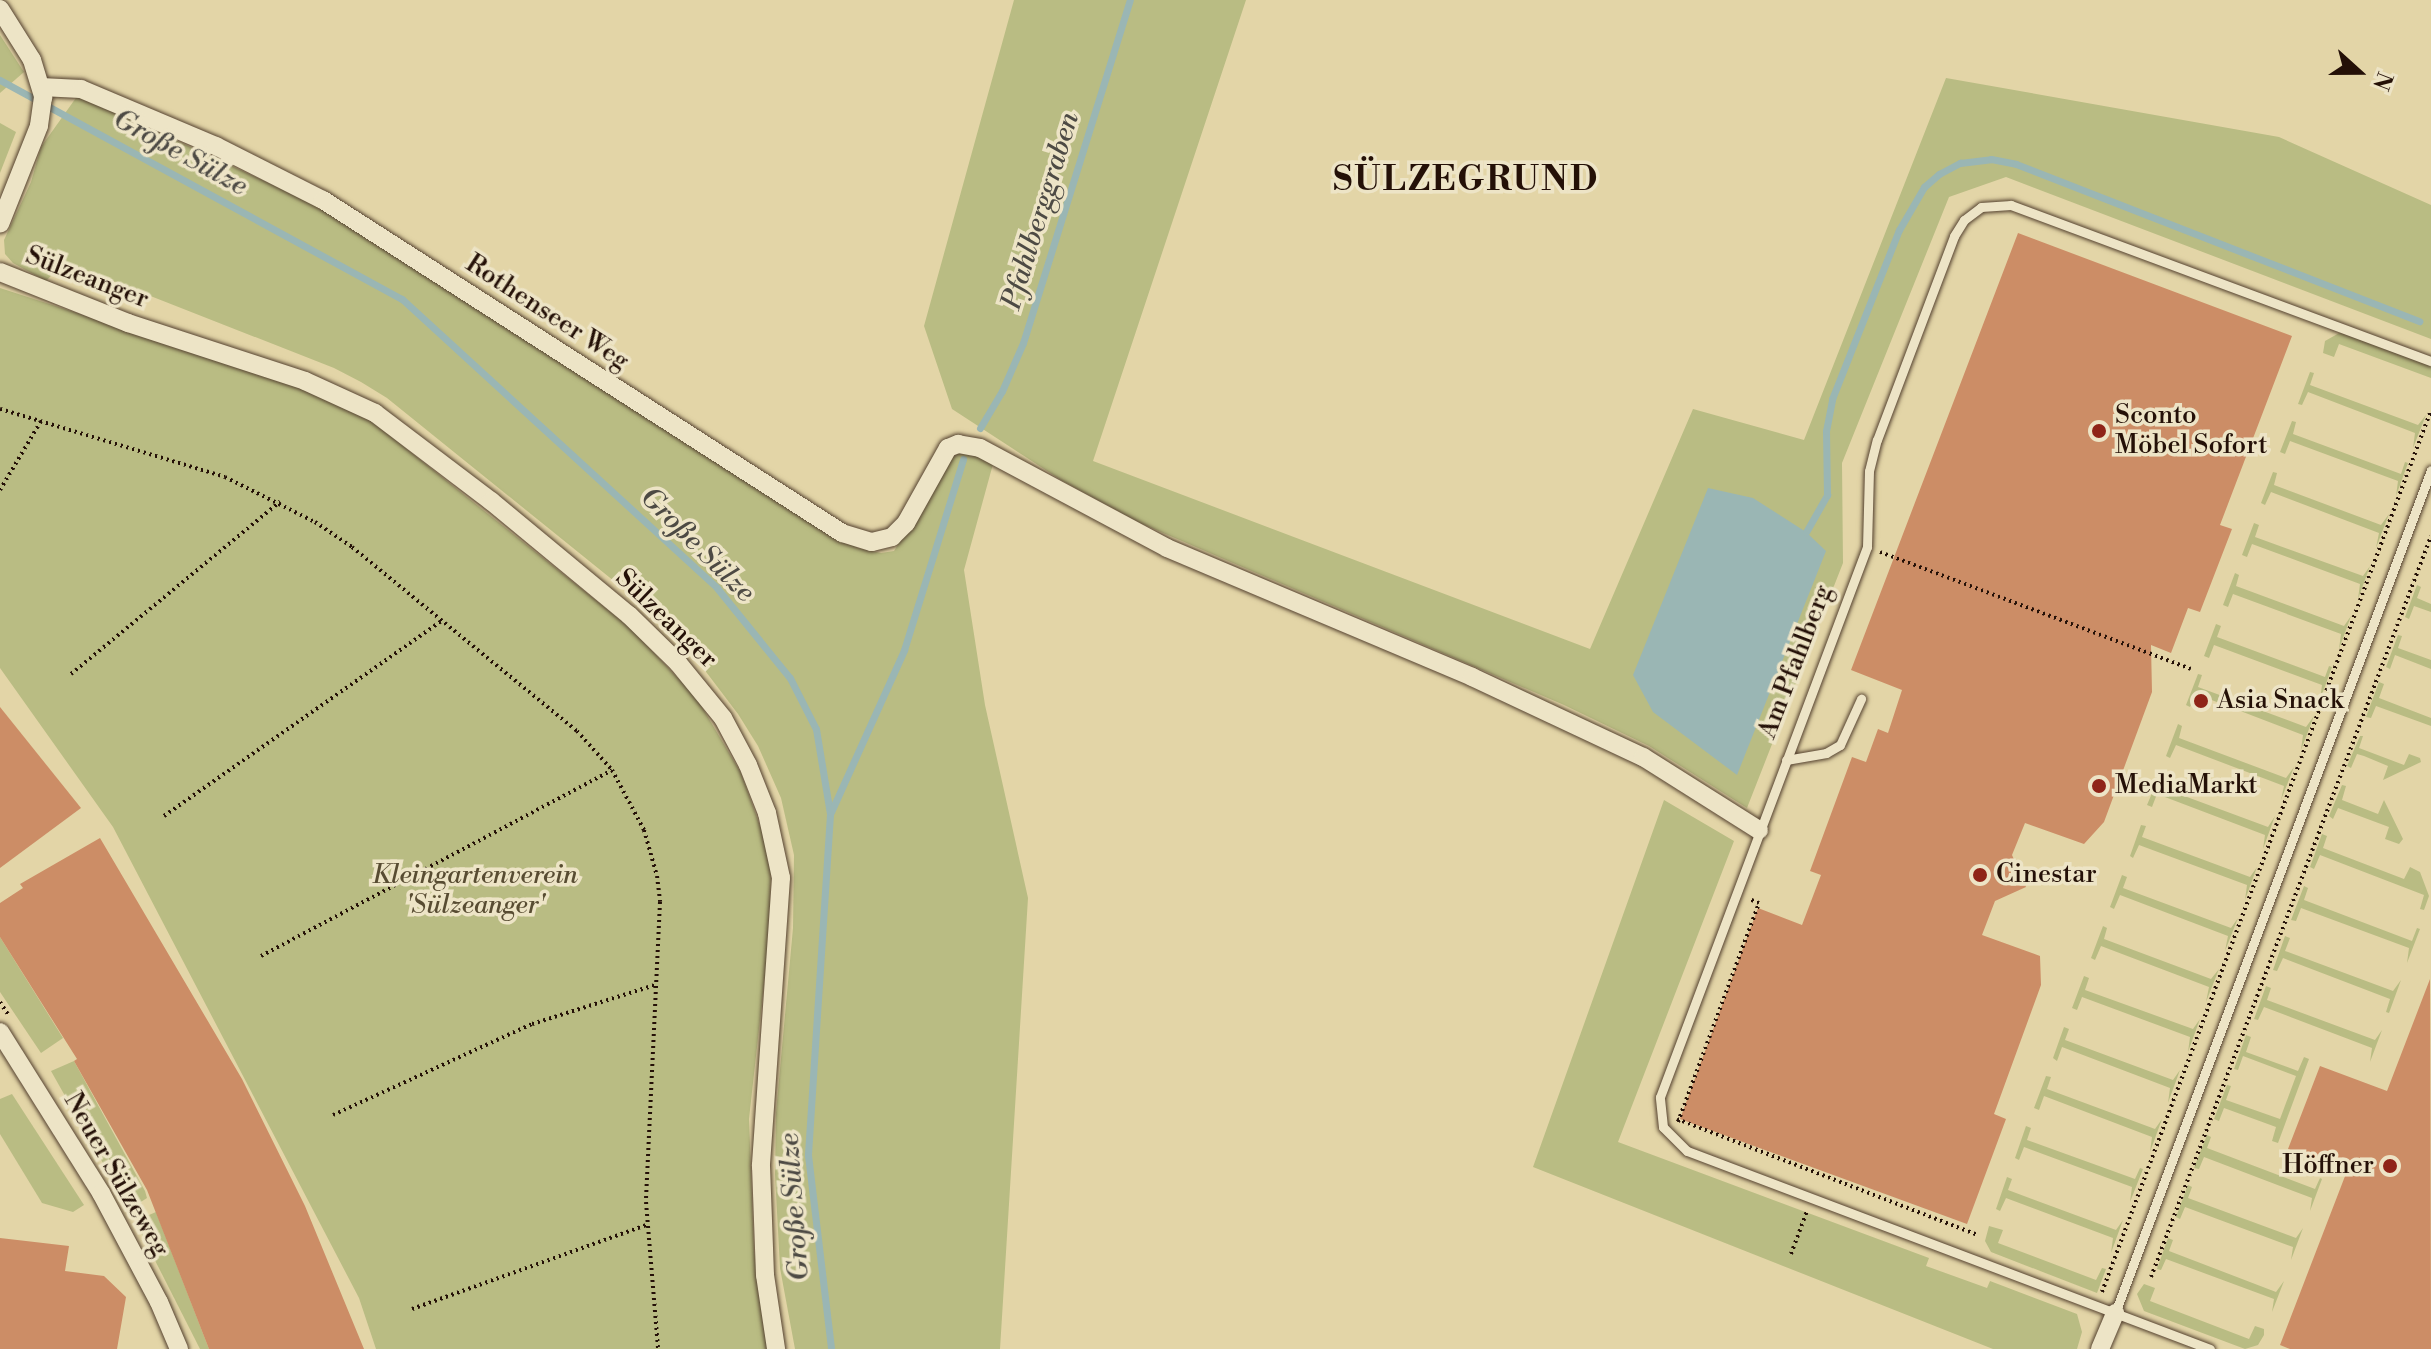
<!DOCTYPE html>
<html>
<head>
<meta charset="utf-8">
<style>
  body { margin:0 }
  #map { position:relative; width:2431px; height:1349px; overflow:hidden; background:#e3d5a7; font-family:"Libre Bodoni",serif }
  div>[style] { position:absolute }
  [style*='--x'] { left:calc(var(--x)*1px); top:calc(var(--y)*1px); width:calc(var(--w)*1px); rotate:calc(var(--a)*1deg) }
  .green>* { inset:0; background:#b9bc83 }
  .water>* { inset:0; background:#9ab6b4 }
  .stream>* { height:7px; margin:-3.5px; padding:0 3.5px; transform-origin:3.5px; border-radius:3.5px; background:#9ab6b4 }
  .building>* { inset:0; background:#cc8d66 }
  .path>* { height:4px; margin-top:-2px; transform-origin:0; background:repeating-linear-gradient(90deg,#241007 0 2px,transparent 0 6px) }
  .roads { filter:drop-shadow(0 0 2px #54412f) drop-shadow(0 0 2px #54412f) }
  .service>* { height:9px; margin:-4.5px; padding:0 4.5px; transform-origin:4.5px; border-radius:4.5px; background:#ede4c6 }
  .minor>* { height:18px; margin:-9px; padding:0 9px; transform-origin:9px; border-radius:9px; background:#ede4c6 }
  .dots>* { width:22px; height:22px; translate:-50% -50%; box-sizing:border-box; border:4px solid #ede4c6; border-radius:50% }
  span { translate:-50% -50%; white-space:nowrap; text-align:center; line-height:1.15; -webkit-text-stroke:7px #ede4c6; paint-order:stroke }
  .street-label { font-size:26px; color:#241007 }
  .poi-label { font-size:26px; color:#241007 }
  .left { translate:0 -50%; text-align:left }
  .right { translate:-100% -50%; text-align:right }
  .park-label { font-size:26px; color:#584c32; font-style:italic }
  .water-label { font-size:28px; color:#4d4a44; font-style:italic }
  .district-label { font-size:34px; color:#241007; font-weight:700; letter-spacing:2px }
  .north { position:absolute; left:2319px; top:32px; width:80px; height:80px; -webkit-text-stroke:6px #ede4c6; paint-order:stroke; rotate:111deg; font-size:22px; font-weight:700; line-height:32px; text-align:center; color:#241007 }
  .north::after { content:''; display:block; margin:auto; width:28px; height:36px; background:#241007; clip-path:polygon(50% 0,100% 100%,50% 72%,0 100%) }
</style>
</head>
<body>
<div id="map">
  <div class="green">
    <div style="clip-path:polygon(1014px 0,1246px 0,1093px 461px,1590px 649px,1693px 409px,1804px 440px,1946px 78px,2279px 137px,2431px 205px,2431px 339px,2006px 177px,1949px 197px,1842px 463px,1843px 563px,1747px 808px,1649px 746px,1564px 705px,1140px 523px,1061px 480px,952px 409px,924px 326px)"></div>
    <div style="clip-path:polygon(0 35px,24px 72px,0 93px)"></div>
    <div style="clip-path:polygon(78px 95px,312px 203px,831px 534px,858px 548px,881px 553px,894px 551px,948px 461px,957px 454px,969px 452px,993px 464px,964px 570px,985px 705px,1028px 898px,1000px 1349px,795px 1349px,780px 1268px,775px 1174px,776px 1113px,793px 928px,794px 855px,781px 798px,758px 746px,738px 714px,694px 656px,640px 602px,387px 398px,361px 382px,334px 368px,64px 262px,46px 281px,13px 263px,5px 254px,4px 240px,31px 182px,41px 147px)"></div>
    <div style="clip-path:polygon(0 123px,16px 132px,0 173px)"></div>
    <div style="clip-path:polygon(0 288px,302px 386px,368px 418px,628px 626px,696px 697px,741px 773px,764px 837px,771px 870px,769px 939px,749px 1119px,754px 1252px,769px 1349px,376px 1349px,359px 1298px,113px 827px,0 668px)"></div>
    <div style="clip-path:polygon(2341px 332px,2431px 366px,2431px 378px,2339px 344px,2334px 357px,2323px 353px,2325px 341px)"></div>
    <div style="clip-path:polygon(2310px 372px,2314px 373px,2310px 385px,2418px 425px,2426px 415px,2413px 448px,2415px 433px,2308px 392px,2302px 405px,2298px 404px)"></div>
    <div style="clip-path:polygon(2292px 421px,2296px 422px,2293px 434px,2401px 474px,2405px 462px,2408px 463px,2396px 496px,2398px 481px,2290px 441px,2285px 454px,2280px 452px)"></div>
    <div style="clip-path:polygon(2273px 472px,2277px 473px,2274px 485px,2381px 525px,2389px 514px,2376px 548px,2379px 533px,2271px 492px,2265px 505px,2261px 503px)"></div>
    <div style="clip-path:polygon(2254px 523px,2259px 525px,2255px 537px,2363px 576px,2370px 566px,2358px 599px,2360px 584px,2252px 544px,2247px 557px,2242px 555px)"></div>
    <div style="clip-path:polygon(2235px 573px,2239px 575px,2236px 586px,2344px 626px,2351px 616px,2339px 649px,2341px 634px,2233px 594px,2228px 607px,2223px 605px)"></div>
    <div style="clip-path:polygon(2417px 585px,2421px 587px,2417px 598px,2431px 604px,2431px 612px,2414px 606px,2409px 619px,2405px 617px)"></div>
    <div style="clip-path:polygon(2216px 624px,2221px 626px,2217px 637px,2325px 677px,2329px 666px,2332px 667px,2320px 700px,2322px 685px,2214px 645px,2209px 658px,2204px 656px)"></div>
    <div style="clip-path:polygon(2398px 635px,2402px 636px,2398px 648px,2431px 660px,2431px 669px,2395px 655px,2390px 669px,2386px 667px)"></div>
    <div style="clip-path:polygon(2198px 674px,2202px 675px,2198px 687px,2306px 727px,2314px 716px,2301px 750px,2303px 735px,2196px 694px,2190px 707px,2186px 705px)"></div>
    <div style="clip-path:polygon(2379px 682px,2384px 684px,2379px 698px,2431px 718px,2431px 726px,2376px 706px,2371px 718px,2366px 717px)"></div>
    <div style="clip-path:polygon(2178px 724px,2182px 726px,2179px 738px,2286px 778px,2294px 767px,2281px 800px,2284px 786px,2176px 745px,2170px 758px,2166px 756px)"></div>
    <div style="clip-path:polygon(2360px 736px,2363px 736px,2359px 748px,2404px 765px,2409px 754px,2420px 758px,2421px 762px,2383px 780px,2388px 766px,2364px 756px,2357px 754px,2351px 768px,2347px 766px)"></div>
    <div style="clip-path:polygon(2160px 774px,2164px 775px,2160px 787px,2268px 827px,2275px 816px,2263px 849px,2265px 835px,2157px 794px,2152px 807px,2147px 805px)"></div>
    <div style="clip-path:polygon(2342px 785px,2346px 786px,2342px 800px,2378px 814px,2384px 800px,2403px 839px,2399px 844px,2385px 839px,2389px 827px,2338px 808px,2333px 819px,2329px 816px)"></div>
    <div style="clip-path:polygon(1664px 800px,1734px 841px,1618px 1142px,1929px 1258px,1926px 1266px,1987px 1288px,1990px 1281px,2077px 1314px,2082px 1332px,2077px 1349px,1993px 1349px,1533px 1167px)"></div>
    <div style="clip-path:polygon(2141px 825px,2146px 826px,2142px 837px,2250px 877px,2257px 867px,2245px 900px,2247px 885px,2139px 845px,2133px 858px,2130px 856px)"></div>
    <div style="clip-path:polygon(2322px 834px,2327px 836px,2323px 848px,2404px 879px,2410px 867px,2420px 872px,2429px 896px,2424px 910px,2420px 909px,2424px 895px,2320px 855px,2314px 869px,2310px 867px)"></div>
    <div style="clip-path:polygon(2122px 875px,2127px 877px,2123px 888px,2231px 928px,2238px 918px,2225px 951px,2228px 936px,2120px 895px,2114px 909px,2110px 907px)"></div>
    <div style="clip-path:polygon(2304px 886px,2308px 888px,2304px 900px,2412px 941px,2417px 928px,2420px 929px,2407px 963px,2409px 948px,2301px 908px,2296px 921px,2291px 920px)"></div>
    <div style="clip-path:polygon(2103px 926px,2107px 928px,2104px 939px,2211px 979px,2219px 969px,2206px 1002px,2209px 987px,2101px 946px,2095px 960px,2091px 958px)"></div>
    <div style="clip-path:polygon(2285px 936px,2290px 938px,2285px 951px,2393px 991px,2401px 980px,2389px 1013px,2386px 1012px,2390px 999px,2283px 958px,2277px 971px,2273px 970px)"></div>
    <div style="clip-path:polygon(0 937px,63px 1038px,41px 1053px,0 992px)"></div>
    <div style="clip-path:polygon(2084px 976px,2089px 978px,2085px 990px,2193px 1029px,2200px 1019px,2188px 1052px,2190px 1037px,2082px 997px,2077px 1010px,2072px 1008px)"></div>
    <div style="clip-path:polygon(2266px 986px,2271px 988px,2267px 1000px,2375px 1040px,2382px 1030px,2370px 1062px,2372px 1048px,2264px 1007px,2258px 1020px,2254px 1019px)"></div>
    <div style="clip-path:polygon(2064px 1027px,2069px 1029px,2065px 1040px,2173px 1080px,2180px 1070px,2168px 1103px,2170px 1088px,2062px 1047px,2057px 1061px,2053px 1058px)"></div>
    <div style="clip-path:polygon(2246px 1035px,2251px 1037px,2246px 1052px,2298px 1071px,2304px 1057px,2309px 1059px,2278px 1143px,2272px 1141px,2276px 1127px,2224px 1108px,2219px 1121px,2214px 1119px,2227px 1085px,2231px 1086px,2226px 1100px,2280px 1119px,2296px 1076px,2243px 1056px,2238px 1070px,2234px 1069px)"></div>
    <div style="clip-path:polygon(74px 1061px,145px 1191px,147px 1198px,133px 1207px,126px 1204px,51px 1071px)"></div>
    <div style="clip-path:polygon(2046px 1076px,2051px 1077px,2047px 1089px,2155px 1129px,2162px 1119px,2150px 1152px,2152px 1137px,2044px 1096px,2039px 1110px,2034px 1108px)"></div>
    <div style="clip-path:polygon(12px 1094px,84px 1205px,73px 1212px,42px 1203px,0 1134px,0 1099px)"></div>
    <div style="clip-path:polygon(2026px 1126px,2031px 1128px,2027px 1140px,2135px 1179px,2140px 1168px,2143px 1169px,2130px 1202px,2132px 1187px,2024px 1147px,2019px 1160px,2015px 1158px)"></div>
    <div style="clip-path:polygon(2207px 1135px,2211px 1137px,2207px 1148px,2315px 1189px,2320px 1178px,2322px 1179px,2310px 1211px,2312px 1198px,2204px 1157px,2199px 1169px,2194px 1168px)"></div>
    <div style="clip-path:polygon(2007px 1177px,2012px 1179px,2008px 1190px,2116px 1230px,2123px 1220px,2111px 1253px,2113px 1238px,2006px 1198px,2000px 1211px,1996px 1209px)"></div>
    <div style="clip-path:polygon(2188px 1185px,2192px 1187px,2188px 1198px,2296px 1238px,2303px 1228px,2291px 1260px,2293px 1247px,2185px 1207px,2180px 1219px,2176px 1217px)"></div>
    <div style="clip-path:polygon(156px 1212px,209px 1349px,200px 1349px,135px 1221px)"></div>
    <div style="clip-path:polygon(1989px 1226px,2003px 1230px,1998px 1243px,2096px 1280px,2102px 1268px,2106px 1269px,2097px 1293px,1991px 1252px,1985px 1241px)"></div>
    <div style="clip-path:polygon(2168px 1238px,2173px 1240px,2169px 1251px,2276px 1292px,2284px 1281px,2272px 1312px,2274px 1299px,2166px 1259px,2161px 1270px,2157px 1269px)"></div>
    <div style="clip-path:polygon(2144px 1284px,2155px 1288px,2150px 1301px,2249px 1339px,2255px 1326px,2264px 1329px,2264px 1335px,2258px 1345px,2245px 1349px,2144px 1311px,2137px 1294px)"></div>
  </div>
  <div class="water">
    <div style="clip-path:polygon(1708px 488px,1753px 498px,1806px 532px,1826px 551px,1737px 775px,1653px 712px,1633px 675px)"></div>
  </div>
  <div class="stream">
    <div style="--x:0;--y:80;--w:458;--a:28.6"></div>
    <div style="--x:402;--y:299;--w:427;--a:42.5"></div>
    <div style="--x:717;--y:588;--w:116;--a:51"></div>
    <div style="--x:790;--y:678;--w:57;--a:63"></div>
    <div style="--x:816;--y:729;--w:86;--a:80.6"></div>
    <div style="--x:830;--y:814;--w:342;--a:93.7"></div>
    <div style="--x:808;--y:1155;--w:195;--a:83.2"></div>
    <div style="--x:980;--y:428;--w:43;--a:-59.3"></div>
    <div style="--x:1002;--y:391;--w:52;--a:-66.4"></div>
    <div style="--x:1023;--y:343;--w:359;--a:-72.7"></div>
    <div style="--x:1806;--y:532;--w:43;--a:-60.4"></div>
    <div style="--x:1827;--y:495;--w:64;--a:-90.9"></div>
    <div style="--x:1826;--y:431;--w:33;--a:-79"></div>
    <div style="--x:1832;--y:399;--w:182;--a:-68.4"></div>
    <div style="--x:1899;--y:230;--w:50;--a:-59.8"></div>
    <div style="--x:1924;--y:187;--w:20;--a:-41"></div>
    <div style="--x:1939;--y:174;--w:24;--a:-28"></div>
    <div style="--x:1960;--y:163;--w:31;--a:-7"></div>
    <div style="--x:1991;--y:159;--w:25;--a:11"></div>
    <div style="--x:2016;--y:164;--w:433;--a:21.3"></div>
    <div style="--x:831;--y:812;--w:178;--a:-65.7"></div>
    <div style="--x:904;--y:650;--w:200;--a:-72.8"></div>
  </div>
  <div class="building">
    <div style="clip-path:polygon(2018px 233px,2292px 336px,2220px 525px,2232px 529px,2200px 612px,2188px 608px,2171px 653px,2151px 645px,2152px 692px,2104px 822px,2084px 844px,2025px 823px,2012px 855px,2026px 887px,1995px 901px,1982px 935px,2040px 956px,2041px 985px,1994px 1114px,2006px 1119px,1967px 1224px,1680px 1119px,1758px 908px,1802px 925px,1821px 875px,1810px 871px,1852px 757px,1866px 762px,1878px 729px,1888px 733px,1902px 690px,1851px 670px)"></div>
    <div style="clip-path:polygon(0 707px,81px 808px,0 868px)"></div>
    <div style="clip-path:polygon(100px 838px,242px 1079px,305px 1206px,364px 1349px,209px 1349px,147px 1190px,74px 1061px,77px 1059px,0 937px,0 903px,23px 888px,20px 884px)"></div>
    <div style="clip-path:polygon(2430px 979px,2431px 1349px,2290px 1349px,2280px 1345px,2347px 1171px,2288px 1149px,2320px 1066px,2387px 1091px)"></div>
    <div style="clip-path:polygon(0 1238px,69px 1246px,65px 1271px,104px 1276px,126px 1297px,117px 1349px,0 1349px)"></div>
  </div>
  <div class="path">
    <div style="--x:0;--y:409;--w:235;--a:16.8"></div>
    <div style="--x:225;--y:477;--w:101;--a:26.6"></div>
    <div style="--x:315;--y:522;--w:45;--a:34"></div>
    <div style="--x:352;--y:547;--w:291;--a:39.3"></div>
    <div style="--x:577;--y:731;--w:52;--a:48.1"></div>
    <div style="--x:612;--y:770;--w:68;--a:61.9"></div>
    <div style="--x:644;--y:830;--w:48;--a:74.2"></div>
    <div style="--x:657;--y:876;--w:26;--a:83"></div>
    <div style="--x:660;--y:902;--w:300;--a:92.7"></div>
    <div style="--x:646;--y:1202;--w:147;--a:85.3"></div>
    <div style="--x:0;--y:490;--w:80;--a:-59.3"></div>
    <div style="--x:1880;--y:552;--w:332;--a:20.6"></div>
    <div style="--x:71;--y:674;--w:271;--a:-39.5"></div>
    <div style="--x:164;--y:816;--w:341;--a:-35.1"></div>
    <div style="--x:261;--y:956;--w:397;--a:-27.9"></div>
    <div style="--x:0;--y:1002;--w:17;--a:57"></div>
    <div style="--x:333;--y:1115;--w:219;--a:-24.6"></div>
    <div style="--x:532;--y:1024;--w:129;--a:-17.6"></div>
    <div style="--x:1677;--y:1119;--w:322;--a:21.1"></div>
    <div style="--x:1678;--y:1122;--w:233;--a:-69.7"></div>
    <div style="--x:1759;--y:903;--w:11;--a:-158"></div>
    <div style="--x:1791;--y:1254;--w:46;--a:-69.6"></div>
    <div style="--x:2151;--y:1277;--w:792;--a:-69.3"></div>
    <div style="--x:2102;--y:1292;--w:941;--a:-69.54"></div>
    <div style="--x:412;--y:1309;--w:250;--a:-19.7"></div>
  </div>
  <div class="roads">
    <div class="service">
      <div style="--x:1786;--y:760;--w:41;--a:-9.9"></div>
      <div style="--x:1826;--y:753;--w:16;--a:-30"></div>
      <div style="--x:1840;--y:745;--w:51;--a:-65.5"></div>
      <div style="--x:2115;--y:1313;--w:900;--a:-69.45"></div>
      <div style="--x:2210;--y:1349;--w:559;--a:-159.26"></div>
      <div style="--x:1687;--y:1151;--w:34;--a:-135"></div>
      <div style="--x:1663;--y:1127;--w:30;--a:-96"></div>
      <div style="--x:1660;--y:1097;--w:588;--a:-69.38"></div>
      <div style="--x:1867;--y:547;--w:76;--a:-88.5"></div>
      <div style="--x:1869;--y:471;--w:32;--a:-76"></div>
      <div style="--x:1877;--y:440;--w:218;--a:-69.3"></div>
      <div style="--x:1954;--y:236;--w:19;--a:-58"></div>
      <div style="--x:1964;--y:220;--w:21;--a:-37"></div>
      <div style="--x:1981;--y:207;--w:30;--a:-4"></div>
      <div style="--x:2011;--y:205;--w:448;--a:20.4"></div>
    </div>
    <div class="minor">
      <div style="--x:0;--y:9;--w:60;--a:57.9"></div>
      <div style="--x:32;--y:60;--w:39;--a:73"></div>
      <div style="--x:43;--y:97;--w:29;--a:98"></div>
      <div style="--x:39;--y:126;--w:105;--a:111.7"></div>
      <div style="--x:41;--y:87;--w:40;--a:2.9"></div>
      <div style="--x:81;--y:89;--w:147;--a:22.9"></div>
      <div style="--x:216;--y:146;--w:120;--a:26.8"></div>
      <div style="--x:323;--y:200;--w:617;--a:32.68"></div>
      <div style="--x:842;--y:533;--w:31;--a:17"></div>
      <div style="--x:872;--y:542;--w:21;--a:-14"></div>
      <div style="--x:892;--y:537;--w:20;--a:-45"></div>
      <div style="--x:906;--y:523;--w:86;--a:-60.8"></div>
      <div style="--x:948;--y:448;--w:11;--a:-22"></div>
      <div style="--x:958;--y:444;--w:22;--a:10"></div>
      <div style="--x:980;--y:448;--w:212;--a:28.1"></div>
      <div style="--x:1167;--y:548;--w:331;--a:22.9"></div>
      <div style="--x:1472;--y:677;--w:189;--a:25.1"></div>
      <div style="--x:1643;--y:757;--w:137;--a:32.2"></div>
      <div style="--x:0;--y:272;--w:138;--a:21.7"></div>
      <div style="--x:128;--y:323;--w:186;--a:18.1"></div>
      <div style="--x:305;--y:381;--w:77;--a:24.6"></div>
      <div style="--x:375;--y:413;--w:146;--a:37.2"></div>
      <div style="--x:491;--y:501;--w:179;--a:39.6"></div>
      <div style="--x:629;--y:615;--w:69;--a:44.4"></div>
      <div style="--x:678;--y:663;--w:71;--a:50.7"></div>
      <div style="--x:723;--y:718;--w:53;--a:62"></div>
      <div style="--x:748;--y:765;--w:52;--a:68.4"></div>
      <div style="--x:767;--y:813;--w:66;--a:77.8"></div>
      <div style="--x:781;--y:878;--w:289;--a:94"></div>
      <div style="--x:761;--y:1166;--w:109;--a:87.9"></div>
      <div style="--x:765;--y:1275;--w:75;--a:81.5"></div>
      <div style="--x:0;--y:1032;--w:190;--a:57.9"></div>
      <div style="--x:101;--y:1193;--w:123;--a:62"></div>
      <div style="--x:159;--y:1302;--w:51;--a:66.9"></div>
      <div style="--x:2100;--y:1349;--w:39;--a:-67"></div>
    </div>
  </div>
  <div class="dots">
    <div style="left:2099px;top:431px;background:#8f2418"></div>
    <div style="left:2201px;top:701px;background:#8f2418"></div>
    <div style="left:2099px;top:786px;background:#8f2418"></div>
    <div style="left:1980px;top:875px;background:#8f2418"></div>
    <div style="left:2390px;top:1166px;background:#8f2418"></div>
  </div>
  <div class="street-label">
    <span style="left:87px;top:278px;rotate:21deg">Sülzeanger</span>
    <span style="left:547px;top:313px;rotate:33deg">Rothenseer Weg</span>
    <span style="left:666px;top:619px;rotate:44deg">Sülzeanger</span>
    <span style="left:1796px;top:662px;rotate:-69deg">Am Pfahlberg</span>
    <span style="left:116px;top:1175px;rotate:60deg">Neuer Sülzeweg</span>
  </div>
  <div class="poi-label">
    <span class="left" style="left:2115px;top:431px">Sconto<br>Möbel Sofort</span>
    <span class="left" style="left:2217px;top:701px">Asia Snack</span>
    <span class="left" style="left:2115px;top:786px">MediaMarkt</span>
    <span class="left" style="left:1996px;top:875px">Cinestar</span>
    <span class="right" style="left:2374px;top:1166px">Höffner</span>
  </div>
  <div class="park-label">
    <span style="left:475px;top:891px">Kleingartenverein<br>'Sülzeanger'</span>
  </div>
  <div class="water-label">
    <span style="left:180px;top:153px;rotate:29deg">Große Sülze</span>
    <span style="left:1041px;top:211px;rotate:-73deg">Pfahlberggraben</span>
    <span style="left:697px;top:545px;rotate:45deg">Große Sülze</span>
    <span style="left:795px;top:1207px;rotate:-94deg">Große Sülze</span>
  </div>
  <div class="district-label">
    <span style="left:1466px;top:181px">SÜLZEGRUND</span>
  </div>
  <div class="north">N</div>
</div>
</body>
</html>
